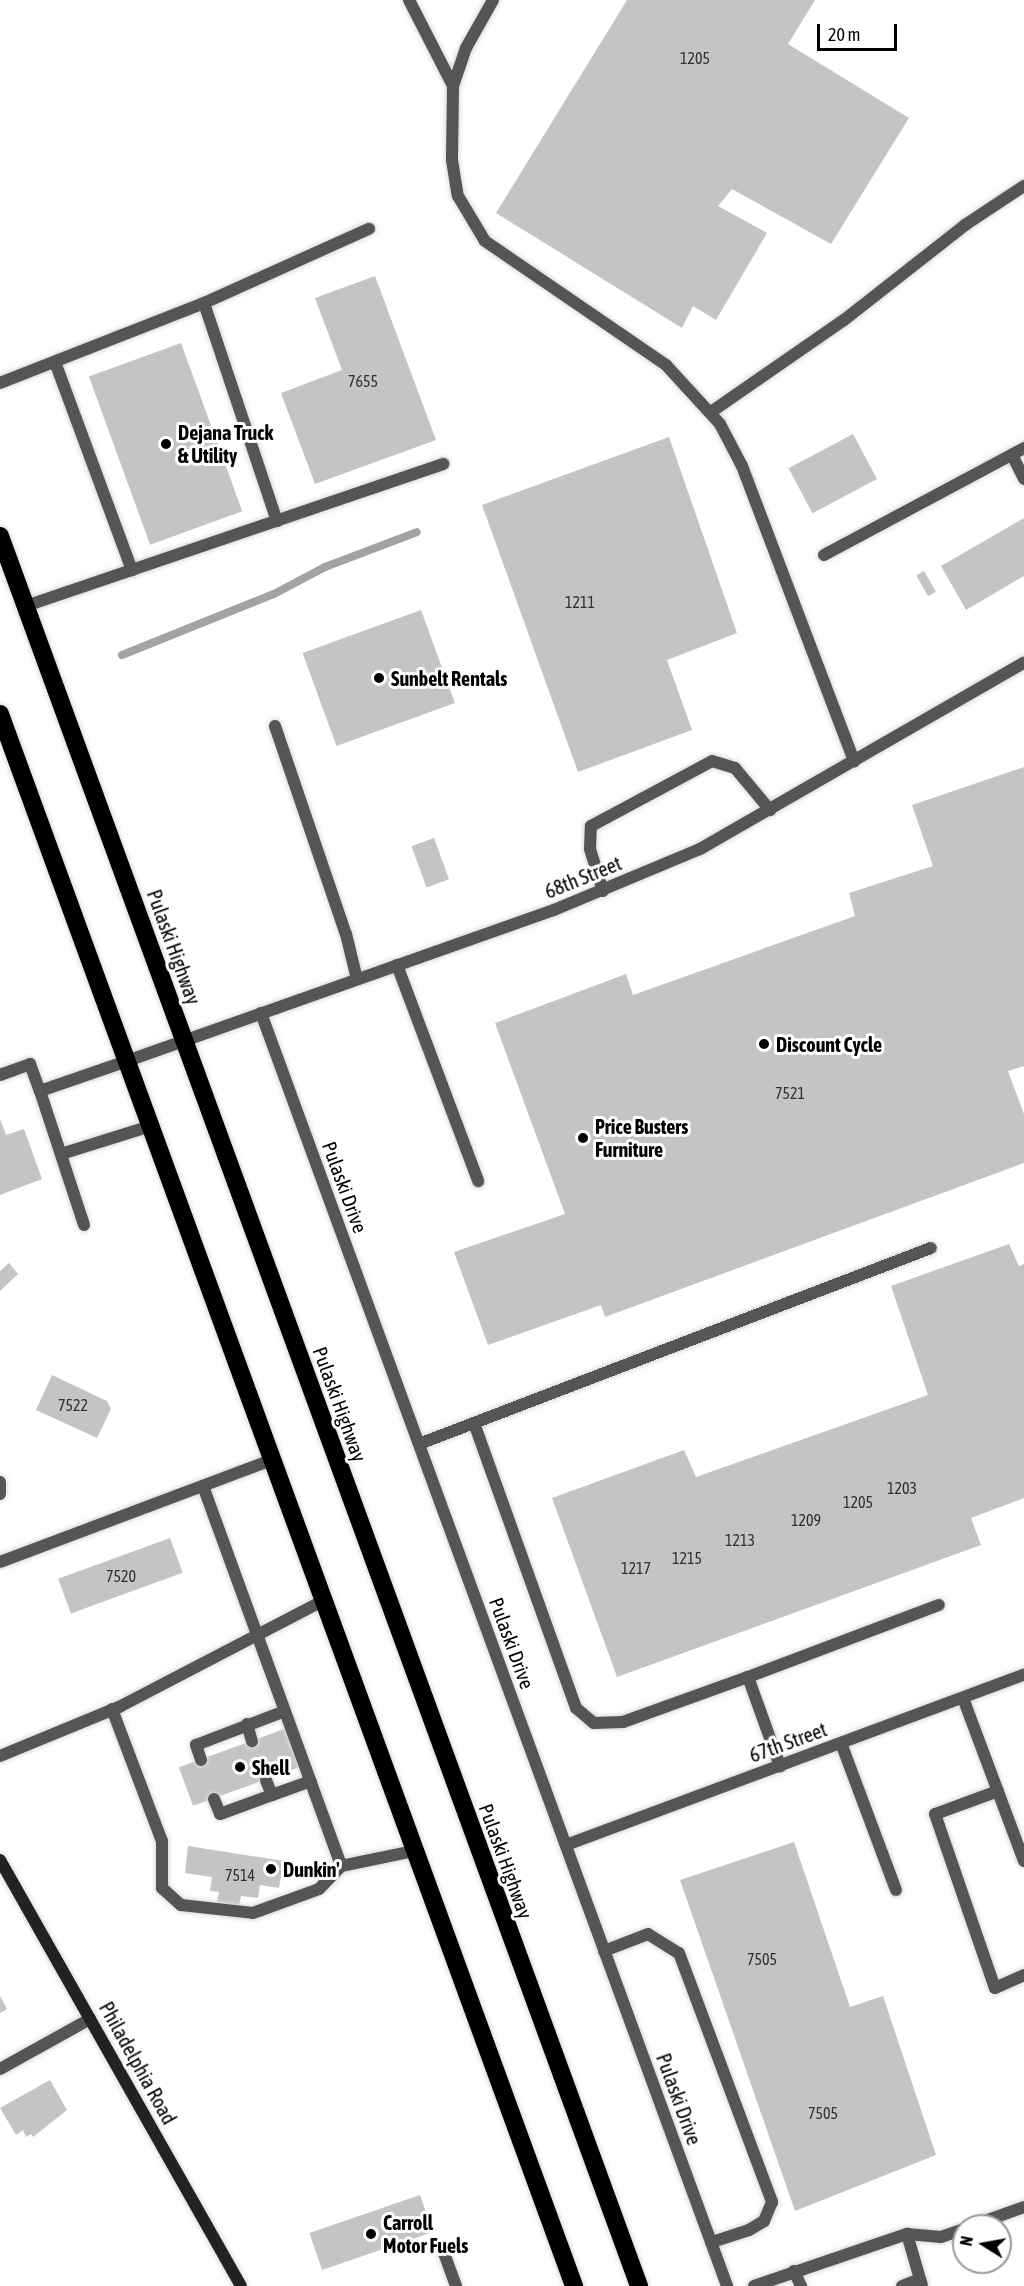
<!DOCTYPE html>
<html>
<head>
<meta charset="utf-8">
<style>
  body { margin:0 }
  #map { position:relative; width:1024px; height:2286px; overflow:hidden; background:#fff; font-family:"Asap Condensed",sans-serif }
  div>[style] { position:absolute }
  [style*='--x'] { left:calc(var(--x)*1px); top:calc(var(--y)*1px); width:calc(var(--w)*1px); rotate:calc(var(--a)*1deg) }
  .stream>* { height:8px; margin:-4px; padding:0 4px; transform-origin:4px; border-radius:4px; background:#a3a3a3 }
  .building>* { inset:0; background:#c4c4c4; transform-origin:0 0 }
  .roads { filter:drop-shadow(0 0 2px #dbdbdb) drop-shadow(0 0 2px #dbdbdb) }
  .lane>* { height:12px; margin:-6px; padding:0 6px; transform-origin:6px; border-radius:6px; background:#555 }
  .street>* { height:12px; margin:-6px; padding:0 6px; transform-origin:6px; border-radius:6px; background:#555 }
  .secondary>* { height:12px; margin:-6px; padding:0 6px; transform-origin:6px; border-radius:6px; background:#222 }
  .highway>* { height:18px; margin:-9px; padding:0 9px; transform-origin:9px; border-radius:9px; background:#000 }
  .dots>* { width:16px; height:16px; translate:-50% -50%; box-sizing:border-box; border:3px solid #fff; border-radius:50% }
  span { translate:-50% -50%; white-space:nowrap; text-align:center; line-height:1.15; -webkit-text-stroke:6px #fff; paint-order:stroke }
  .number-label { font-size:16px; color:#313131 }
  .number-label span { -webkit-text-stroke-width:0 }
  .poi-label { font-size:20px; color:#000; font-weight:700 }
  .left { translate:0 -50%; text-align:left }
  .street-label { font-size:20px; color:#000 }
  .north { position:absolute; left:952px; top:2214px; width:60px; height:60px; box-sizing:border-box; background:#fff; border:2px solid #999; border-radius:50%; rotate:281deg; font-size:16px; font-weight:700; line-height:24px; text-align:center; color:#000 }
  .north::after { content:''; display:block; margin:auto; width:21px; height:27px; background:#000; clip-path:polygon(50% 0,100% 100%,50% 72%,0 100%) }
  .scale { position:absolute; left:817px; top:24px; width:80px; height:27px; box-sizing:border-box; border:3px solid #000; border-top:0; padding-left:8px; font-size:18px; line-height:21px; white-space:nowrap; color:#000; -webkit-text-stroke:4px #fff; paint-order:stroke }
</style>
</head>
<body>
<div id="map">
  <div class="stream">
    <div style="--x:122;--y:655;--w:164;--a:-21.9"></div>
    <div style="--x:274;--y:594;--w:58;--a:-27.9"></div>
    <div style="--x:325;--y:567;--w:98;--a:-20.8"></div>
  </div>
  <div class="building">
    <div style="clip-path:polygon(627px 0,815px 0,788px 44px,909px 118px,831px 244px,732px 189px,718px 206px,767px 233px,716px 320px,693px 306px,682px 328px,496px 213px)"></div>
    <div style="clip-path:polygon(375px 276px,436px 440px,315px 484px,281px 393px,342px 370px,315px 298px)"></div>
    <div style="left:181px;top:343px;width:179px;height:98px;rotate:70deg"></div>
    <div style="left:853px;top:434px;width:51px;height:73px;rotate:62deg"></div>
    <div style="clip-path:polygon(669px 437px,737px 633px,667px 660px,692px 730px,578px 772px,482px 505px)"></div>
    <div style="clip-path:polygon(1024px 518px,1024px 576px,966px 610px,941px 566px)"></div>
    <div style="left:924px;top:571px;width:24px;height:9px;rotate:60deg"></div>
    <div style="left:421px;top:610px;width:99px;height:126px;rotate:70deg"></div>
    <div style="clip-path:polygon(1024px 767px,1024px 1066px,1008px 1071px,1024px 1114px,1024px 1163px,605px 1317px,601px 1305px,488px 1345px,454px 1252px,565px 1214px,495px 1023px,626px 974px,633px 995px,855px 916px,849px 893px,933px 866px,912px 805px)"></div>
    <div style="left:434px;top:838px;width:44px;height:24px;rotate:70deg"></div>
    <div style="clip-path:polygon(0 1119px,6px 1135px,24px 1129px,42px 1179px,0 1195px)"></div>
    <div style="clip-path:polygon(1009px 1244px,1019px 1266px,1024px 1264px,1024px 1498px,971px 1518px,981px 1545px,617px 1677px,552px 1498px,684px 1450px,696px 1477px,928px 1395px,891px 1286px)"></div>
    <div style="clip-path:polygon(9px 1263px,18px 1274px,0 1291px,0 1271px)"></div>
    <div style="clip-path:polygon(52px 1375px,107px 1401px,111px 1409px,97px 1438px,36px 1410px)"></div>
    <div style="left:170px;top:1538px;width:37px;height:119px;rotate:70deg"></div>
    <div style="left:287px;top:1728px;width:41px;height:115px;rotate:70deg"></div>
    <div style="clip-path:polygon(794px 1842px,850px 2007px,883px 1996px,936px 2155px,795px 2211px,680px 1880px)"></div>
    <div style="clip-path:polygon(188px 1846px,284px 1861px,279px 1888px,260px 1885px,258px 1898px,241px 1896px,239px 1905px,217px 1902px,219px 1892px,210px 1891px,212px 1877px,185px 1873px)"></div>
    <div style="clip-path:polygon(0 1996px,7px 2009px,0 2013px)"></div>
    <div style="clip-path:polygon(50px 2080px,67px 2110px,33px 2137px,31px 2134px,26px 2137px,23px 2130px,16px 2135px,0 2108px)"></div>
    <div style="left:420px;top:2195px;width:39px;height:117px;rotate:71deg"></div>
  </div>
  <div class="roads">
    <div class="lane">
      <div style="--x:409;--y:0;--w:97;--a:62.9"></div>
      <div style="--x:453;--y:86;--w:40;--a:-71.1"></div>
      <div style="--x:466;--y:48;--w:55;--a:-60.6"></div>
      <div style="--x:453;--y:86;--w:74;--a:90.8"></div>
      <div style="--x:452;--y:160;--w:36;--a:81"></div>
      <div style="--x:458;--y:196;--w:52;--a:59"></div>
      <div style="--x:485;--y:241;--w:219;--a:34.4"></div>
      <div style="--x:666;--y:365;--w:80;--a:47.5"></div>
      <div style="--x:720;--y:424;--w:47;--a:62.4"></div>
      <div style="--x:742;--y:466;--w:316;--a:69.2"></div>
      <div style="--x:204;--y:303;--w:230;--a:71.5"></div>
      <div style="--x:55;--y:362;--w:222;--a:69.7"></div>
      <div style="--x:0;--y:383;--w:219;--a:-21.4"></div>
      <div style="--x:204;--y:303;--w:181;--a:-24.2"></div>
      <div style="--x:711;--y:412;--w:162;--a:-34.7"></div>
      <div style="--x:844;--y:320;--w:154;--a:-38.1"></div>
      <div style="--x:965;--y:225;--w:71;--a:-33.5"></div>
      <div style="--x:1012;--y:455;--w:27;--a:63"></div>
      <div style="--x:824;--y:555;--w:227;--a:-28.1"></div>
      <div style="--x:26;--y:606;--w:441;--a:-18.8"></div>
      <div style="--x:275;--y:726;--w:220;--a:71.2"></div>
      <div style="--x:346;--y:934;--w:46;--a:76.3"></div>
      <div style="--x:603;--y:891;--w:44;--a:-107.2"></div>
      <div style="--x:590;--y:849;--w:23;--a:-88"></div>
      <div style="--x:591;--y:826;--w:137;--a:-28.2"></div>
      <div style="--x:712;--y:761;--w:24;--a:17"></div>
      <div style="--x:735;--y:768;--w:55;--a:50.2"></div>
      <div style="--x:397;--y:965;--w:231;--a:69.4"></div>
      <div style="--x:0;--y:1075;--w:32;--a:-20"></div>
      <div style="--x:30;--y:1064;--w:29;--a:70"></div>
      <div style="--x:40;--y:1091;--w:92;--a:-19"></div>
      <div style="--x:40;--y:1091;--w:141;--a:71.8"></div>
      <div style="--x:61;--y:1154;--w:94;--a:-17.3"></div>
      <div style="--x:474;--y:1423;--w:303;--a:70.3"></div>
      <div style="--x:576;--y:1708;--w:23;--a:40"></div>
      <div style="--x:594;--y:1723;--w:29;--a:-2"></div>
      <div style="--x:623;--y:1722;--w:133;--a:-19.8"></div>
      <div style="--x:748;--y:1677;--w:95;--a:70.2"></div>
      <div style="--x:419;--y:1444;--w:548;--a:-20.95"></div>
      <div style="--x:0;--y:1482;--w:12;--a:90"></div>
      <div style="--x:203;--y:1486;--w:404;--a:70"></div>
      <div style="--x:0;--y:1562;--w:290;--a:-20.6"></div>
      <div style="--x:748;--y:1677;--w:204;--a:-20.7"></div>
      <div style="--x:963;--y:1698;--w:174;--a:69.5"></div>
      <div style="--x:112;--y:1709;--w:141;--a:69.3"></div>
      <div style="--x:162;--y:1841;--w:47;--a:90"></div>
      <div style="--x:162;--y:1888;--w:25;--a:42"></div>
      <div style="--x:181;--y:1905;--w:72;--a:6.3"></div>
      <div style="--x:253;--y:1913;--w:70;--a:-20"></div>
      <div style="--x:319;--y:1889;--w:32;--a:-46"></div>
      <div style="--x:341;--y:1866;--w:75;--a:-11.6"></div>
      <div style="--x:247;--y:1724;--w:18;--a:74"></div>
      <div style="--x:841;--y:1743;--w:157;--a:69.5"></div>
      <div style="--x:0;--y:1756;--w:129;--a:-22.4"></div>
      <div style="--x:119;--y:1707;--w:230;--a:-27.5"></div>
      <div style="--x:201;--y:1760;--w:16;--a:-108"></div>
      <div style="--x:196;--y:1745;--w:95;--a:-20.9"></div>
      <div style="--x:998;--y:1791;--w:67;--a:159.9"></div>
      <div style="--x:935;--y:1814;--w:184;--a:71"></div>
      <div style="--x:995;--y:1988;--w:32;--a:-24"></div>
      <div style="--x:272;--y:1795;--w:41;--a:-19.7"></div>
      <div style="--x:214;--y:1799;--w:16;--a:68"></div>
      <div style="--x:220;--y:1814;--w:55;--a:-20.1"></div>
      <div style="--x:272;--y:1795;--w:16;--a:-112"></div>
      <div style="--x:604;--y:1951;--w:47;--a:-21.1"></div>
      <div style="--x:648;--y:1934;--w:36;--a:32"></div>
      <div style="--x:679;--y:1953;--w:266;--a:69.5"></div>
      <div style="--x:772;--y:2202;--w:21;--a:113"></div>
      <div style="--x:764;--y:2221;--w:17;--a:149"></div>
      <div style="--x:749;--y:2230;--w:40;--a:162"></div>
      <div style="--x:0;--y:2069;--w:103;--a:-29.1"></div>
      <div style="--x:971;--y:2226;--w:56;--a:-19.7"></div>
      <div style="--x:444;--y:2253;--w:35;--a:70"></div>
      <div style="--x:794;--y:2271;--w:17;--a:65"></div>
      <div style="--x:920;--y:2279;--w:47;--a:-106.1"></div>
      <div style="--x:907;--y:2234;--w:34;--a:5"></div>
      <div style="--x:941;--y:2237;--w:24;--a:-19"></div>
      <div style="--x:754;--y:2286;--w:162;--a:-18.8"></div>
      <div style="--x:902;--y:2286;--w:19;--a:-21"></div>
      <div style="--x:920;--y:2279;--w:6;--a:72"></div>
    </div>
    <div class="street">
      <div style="--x:261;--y:1013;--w:1356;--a:69.89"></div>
      <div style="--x:127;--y:1061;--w:453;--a:-19.5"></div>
      <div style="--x:554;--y:910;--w:158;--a:-22.7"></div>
      <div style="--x:700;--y:849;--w:374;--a:-29.9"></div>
      <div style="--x:566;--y:1845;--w:489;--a:-20.4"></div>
    </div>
    <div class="secondary">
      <div style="--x:0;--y:1860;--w:489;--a:60.5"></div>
    </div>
    <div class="highway">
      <div style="--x:0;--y:536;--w:1863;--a:69.94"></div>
      <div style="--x:0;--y:714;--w:1674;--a:69.94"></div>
    </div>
  </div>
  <div class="dots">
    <div style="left:166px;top:444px;background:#000"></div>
    <div style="left:379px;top:678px;background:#000"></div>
    <div style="left:764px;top:1044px;background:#000"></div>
    <div style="left:583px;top:1138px;background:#000"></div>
    <div style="left:240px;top:1767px;background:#000"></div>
    <div style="left:271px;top:1869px;background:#000"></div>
    <div style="left:371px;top:2234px;background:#000"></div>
  </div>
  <div class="number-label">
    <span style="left:695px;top:58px">1205</span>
    <span style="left:363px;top:381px">7655</span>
    <span style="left:580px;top:602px">1211</span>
    <span style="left:790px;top:1093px">7521</span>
    <span style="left:73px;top:1405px">7522</span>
    <span style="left:902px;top:1488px">1203</span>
    <span style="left:858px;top:1502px">1205</span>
    <span style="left:806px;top:1520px">1209</span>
    <span style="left:740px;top:1540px">1213</span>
    <span style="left:687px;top:1558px">1215</span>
    <span style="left:636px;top:1568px">1217</span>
    <span style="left:121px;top:1576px">7520</span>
    <span style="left:240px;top:1875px">7514</span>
    <span style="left:762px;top:1959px">7505</span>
    <span style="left:823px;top:2113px">7505</span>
  </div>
  <div class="poi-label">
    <span class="left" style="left:178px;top:444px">Dejana Truck<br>&amp; Utility</span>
    <span class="left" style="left:391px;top:678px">Sunbelt Rentals</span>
    <span class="left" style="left:776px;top:1044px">Discount Cycle</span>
    <span class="left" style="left:595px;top:1138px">Price Busters<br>Furniture</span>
    <span class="left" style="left:252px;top:1767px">Shell</span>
    <span class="left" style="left:283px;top:1869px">Dunkin'</span>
    <span class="left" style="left:383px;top:2234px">Carroll<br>Motor Fuels</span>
  </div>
  <div class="street-label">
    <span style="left:583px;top:877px;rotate:-22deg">68th Street</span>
    <span style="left:174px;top:947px;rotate:70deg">Pulaski Highway</span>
    <span style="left:345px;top:1187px;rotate:70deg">Pulaski Drive</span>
    <span style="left:340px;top:1404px;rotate:70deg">Pulaski Highway</span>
    <span style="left:512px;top:1643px;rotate:70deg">Pulaski Drive</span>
    <span style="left:788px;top:1742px;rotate:-20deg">67th Street</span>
    <span style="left:506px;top:1861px;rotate:70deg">Pulaski Highway</span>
    <span style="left:138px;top:2063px;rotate:61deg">Philadelphia Road</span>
    <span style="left:679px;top:2099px;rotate:70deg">Pulaski Drive</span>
  </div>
  <div class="north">N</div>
  <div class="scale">20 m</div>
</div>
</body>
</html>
